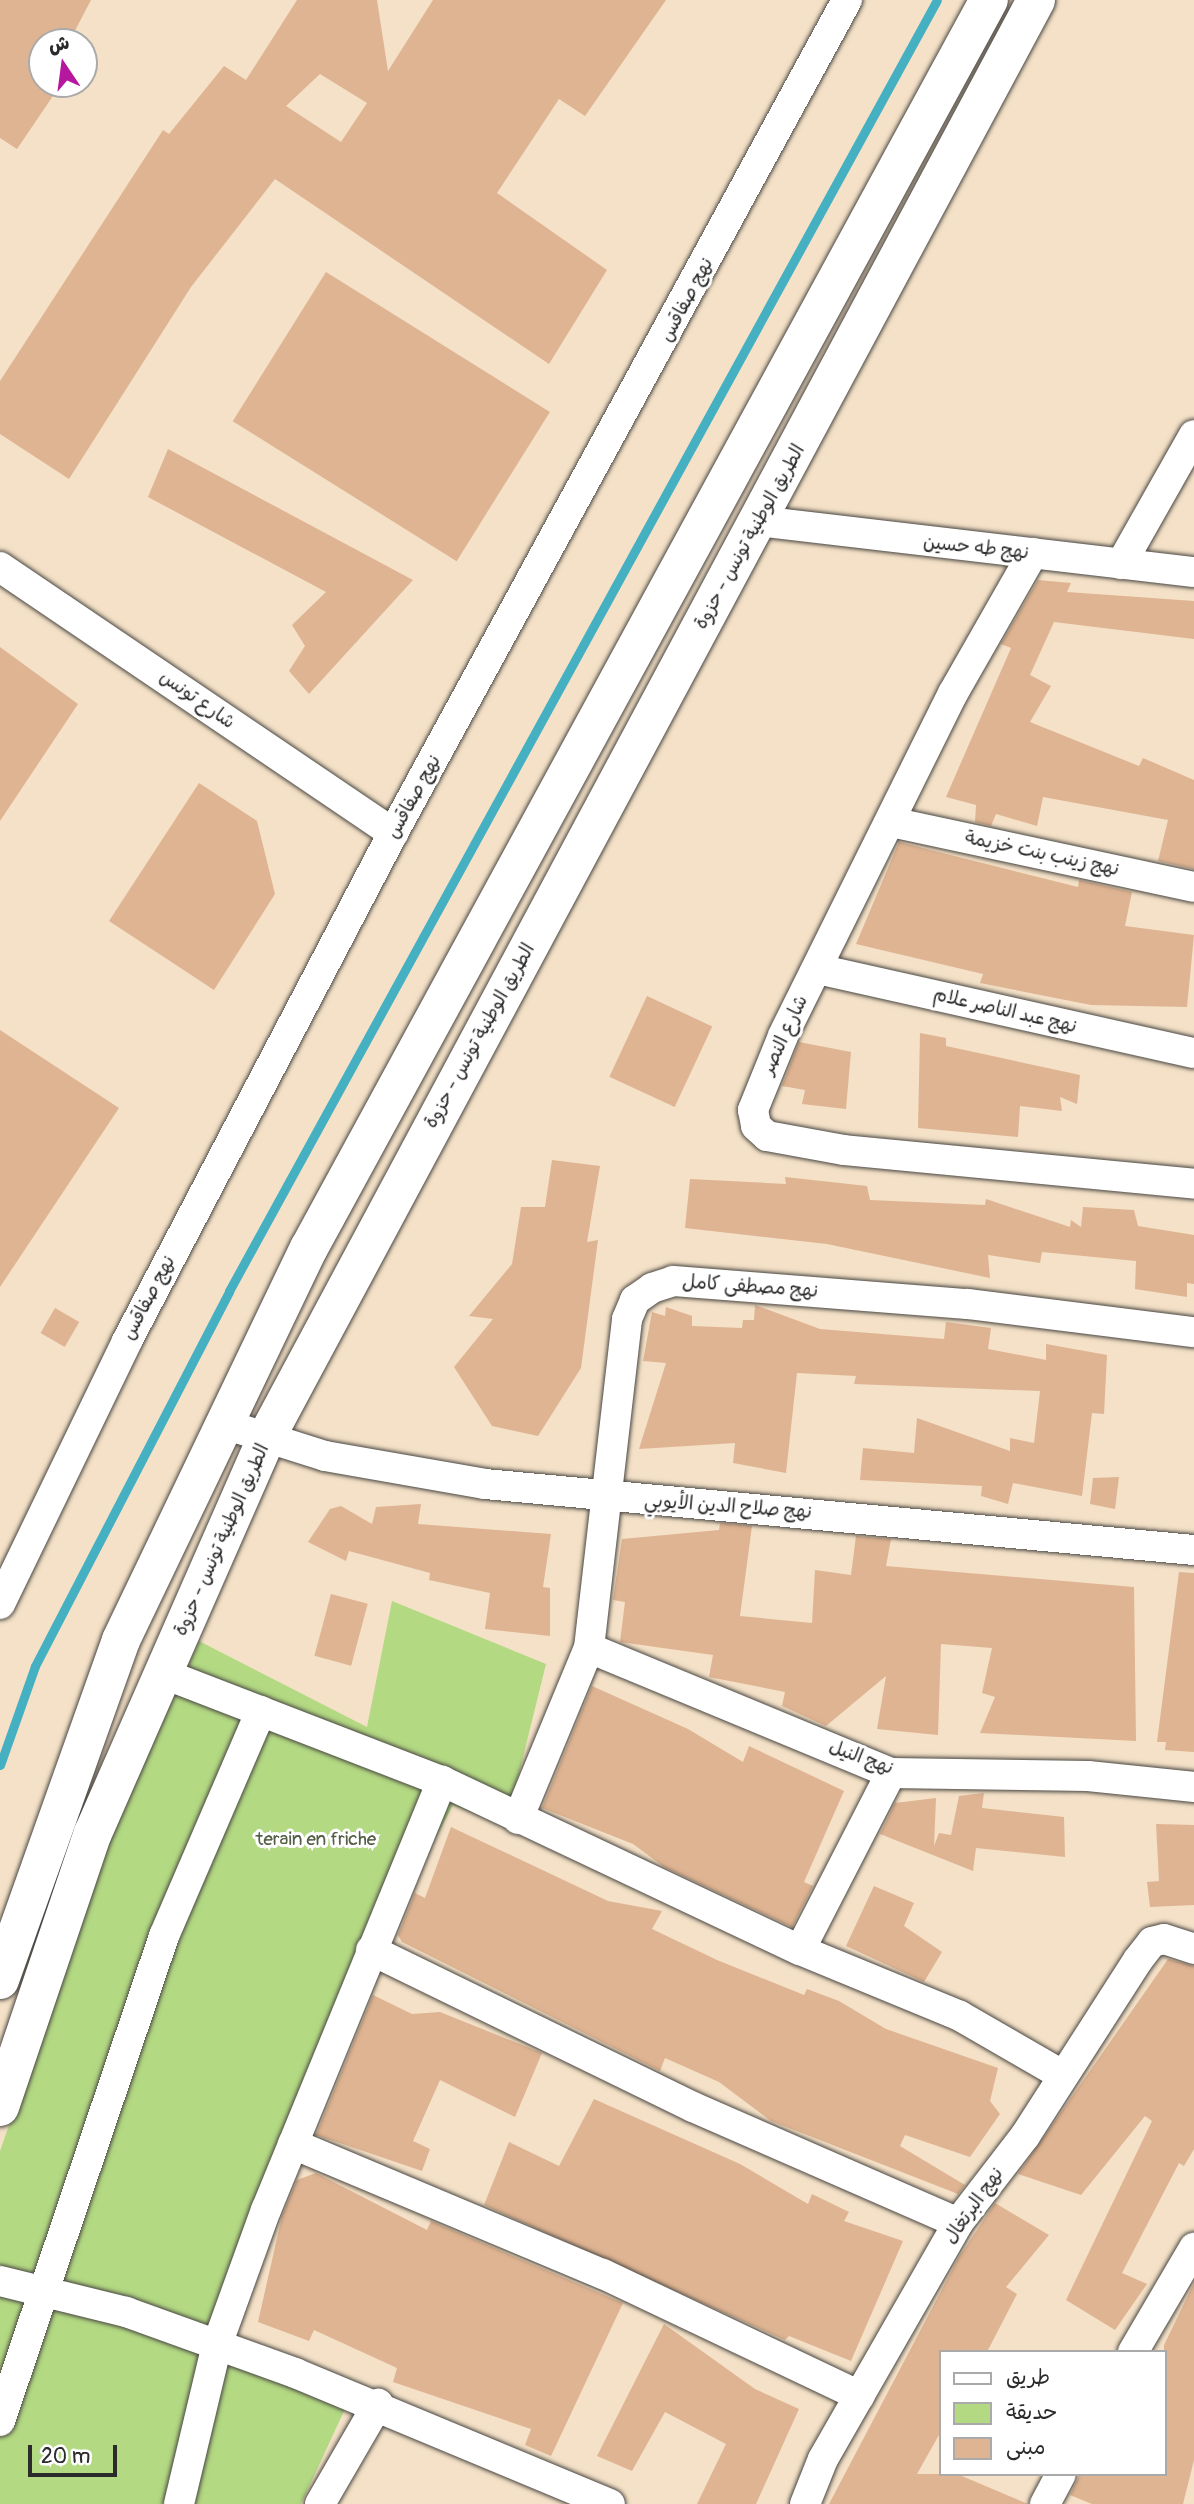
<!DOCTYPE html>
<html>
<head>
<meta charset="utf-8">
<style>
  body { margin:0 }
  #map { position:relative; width:1194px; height:2504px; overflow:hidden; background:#f4e1c7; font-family:Pangolin,"Playpen Sans Arabic",sans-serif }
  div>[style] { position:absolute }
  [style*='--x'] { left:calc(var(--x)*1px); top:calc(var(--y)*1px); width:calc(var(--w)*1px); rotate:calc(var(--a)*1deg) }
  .green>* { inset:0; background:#b3d983 }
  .stream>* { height:9px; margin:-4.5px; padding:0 4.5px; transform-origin:4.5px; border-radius:4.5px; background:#44b0c2 }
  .building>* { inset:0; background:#dfb492; transform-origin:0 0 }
  .roads { filter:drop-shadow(0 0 2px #494642) drop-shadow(0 0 2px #494642) }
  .street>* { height:30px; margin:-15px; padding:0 15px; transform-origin:15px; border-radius:15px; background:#fff }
  .primary>* { height:38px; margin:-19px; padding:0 19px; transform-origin:19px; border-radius:19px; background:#fff }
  span { translate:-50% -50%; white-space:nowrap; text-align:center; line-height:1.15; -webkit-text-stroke:6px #fff; paint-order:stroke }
  .street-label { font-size:19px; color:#2b2b2b }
  .park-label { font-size:19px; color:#545f45 }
  .legend { position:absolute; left:939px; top:2350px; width:228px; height:126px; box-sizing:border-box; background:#fff; border:2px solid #aaa; margin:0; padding:9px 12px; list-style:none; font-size:21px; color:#2b2b2b }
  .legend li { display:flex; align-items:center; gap:14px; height:35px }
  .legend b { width:35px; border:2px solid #aaa }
  .north { position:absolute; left:28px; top:28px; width:70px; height:70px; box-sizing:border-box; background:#fff; border:2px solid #aaa; border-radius:50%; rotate:347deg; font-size:19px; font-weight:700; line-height:28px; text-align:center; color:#2b2b2b }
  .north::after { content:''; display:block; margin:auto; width:24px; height:32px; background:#b5179e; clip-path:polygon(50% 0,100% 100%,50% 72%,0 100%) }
  .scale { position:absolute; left:28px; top:2445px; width:89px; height:32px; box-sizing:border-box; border:4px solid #2b2b2b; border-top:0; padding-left:9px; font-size:21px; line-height:24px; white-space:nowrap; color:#2b2b2b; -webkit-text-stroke:5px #fff; paint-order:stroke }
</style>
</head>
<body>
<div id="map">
  <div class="green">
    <div style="clip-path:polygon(392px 1601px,546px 1664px,506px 1826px,453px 1805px,324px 2052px,232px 2336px,357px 2383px,301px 2504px,0 2504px,0 2151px,105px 1851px,199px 1641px,367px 1727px)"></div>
  </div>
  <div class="stream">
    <div style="--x:0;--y:1765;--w:105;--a:-70.5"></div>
    <div style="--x:35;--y:1666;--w:422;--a:-62.6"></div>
    <div style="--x:229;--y:1291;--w:1472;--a:-61.26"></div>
  </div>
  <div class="building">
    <div style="clip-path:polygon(0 0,91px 0,69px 42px,42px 42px,40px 84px,61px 84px,17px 149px,0 138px)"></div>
    <div style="clip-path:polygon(evenodd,297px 0,377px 0,388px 71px,433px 0,666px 0,585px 116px,559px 99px,497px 193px,607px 270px,549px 364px,275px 179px,191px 287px,69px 479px,0 434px,0 381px,163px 130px,169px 134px,224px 66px,246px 80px,297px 0,320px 74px,367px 103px,341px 142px,286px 106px,320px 74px)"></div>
    <div style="left:326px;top:272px;width:264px;height:176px;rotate:32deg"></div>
    <div style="clip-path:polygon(168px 449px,413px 580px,309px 694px,289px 671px,305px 646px,292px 625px,326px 592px,148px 497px)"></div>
    <div style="clip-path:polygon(1038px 580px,1071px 583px,1067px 592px,1194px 601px,1194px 639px,1054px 622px,1030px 675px,1051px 686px,1030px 722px,1139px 766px,1143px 758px,1194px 780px,1194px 869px,1158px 861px,1168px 820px,1043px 797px,1037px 826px,996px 814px,991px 826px,975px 822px,976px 805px,946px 797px,1011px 648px,1001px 644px)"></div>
    <div style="clip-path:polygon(0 647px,78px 704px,0 821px)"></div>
    <div style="clip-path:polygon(199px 783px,257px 821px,275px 894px,214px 990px,109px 921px)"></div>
    <div style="clip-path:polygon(899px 842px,1078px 887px,1079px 880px,1132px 892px,1125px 926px,1194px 935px,1187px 1007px,1091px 1005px,980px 983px,983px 974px,856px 944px)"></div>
    <div style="left:647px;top:996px;width:72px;height:89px;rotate:25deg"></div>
    <div style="clip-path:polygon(0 1030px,119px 1108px,0 1287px)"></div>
    <div style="clip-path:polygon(920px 1033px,946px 1038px,946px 1046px,1080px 1075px,1077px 1104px,1060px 1097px,1062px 1111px,1020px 1106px,1018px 1137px,918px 1128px)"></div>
    <div style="clip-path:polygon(799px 1042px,851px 1052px,846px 1109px,802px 1104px,805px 1090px,782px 1086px)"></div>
    <div style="clip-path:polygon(552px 1160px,600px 1166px,587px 1242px,598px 1240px,581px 1368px,538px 1436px,492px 1426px,454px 1367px,493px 1319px,469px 1316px,512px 1264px,521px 1207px,545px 1207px)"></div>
    <div style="clip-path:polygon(785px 1177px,867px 1186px,870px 1200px,985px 1205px,986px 1199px,1070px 1227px,1071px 1220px,1081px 1227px,1083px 1207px,1134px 1210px,1138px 1226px,1194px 1235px,1194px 1284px,1187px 1283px,1187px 1297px,1135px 1289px,1136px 1261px,1042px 1252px,1040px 1263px,988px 1255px,990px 1278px,827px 1244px,685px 1228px,690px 1179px,786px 1184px)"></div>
    <div style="clip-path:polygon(755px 1305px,820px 1329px,944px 1339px,946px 1322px,991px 1328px,988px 1349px,1046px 1360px,1046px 1344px,1107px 1355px,1104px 1414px,1092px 1413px,1082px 1496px,1013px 1483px,1008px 1504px,981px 1496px,982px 1486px,860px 1480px,863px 1448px,914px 1453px,917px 1418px,1010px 1451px,1010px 1438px,1034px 1443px,1040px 1391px,854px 1384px,856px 1376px,797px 1373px,786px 1473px,733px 1463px,735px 1443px,639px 1449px,666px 1363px,643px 1361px,652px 1312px,665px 1316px,666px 1307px,692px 1316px,692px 1326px,742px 1328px,743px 1320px,754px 1320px)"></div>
    <div style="left:55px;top:1308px;width:28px;height:29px;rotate:30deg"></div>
    <div style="clip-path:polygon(1119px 1477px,1115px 1509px,1090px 1504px,1093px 1478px)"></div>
    <div style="clip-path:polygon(421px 1504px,418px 1524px,551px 1534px,543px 1587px,550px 1588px,550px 1636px,485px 1629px,490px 1593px,429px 1580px,430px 1573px,349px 1551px,346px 1561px,308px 1542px,330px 1509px,341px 1506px,372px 1524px,376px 1507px)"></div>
    <div style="clip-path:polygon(720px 1523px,752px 1526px,740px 1616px,812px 1623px,815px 1570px,851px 1575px,856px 1536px,891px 1539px,886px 1566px,1134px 1587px,1136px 1741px,980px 1733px,995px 1697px,982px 1693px,992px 1648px,941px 1644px,938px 1735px,877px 1729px,886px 1676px,826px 1726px,782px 1706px,785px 1692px,709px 1677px,713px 1655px,620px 1642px,625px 1602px,613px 1600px,622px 1539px,719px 1530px)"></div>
    <div style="clip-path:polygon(1179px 1572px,1194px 1573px,1194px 1752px,1165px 1750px,1166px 1742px,1157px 1742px)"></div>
    <div style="left:331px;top:1594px;width:38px;height:64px;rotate:15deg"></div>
    <div style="clip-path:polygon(592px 1686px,688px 1729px,743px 1762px,749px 1746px,844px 1791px,804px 1882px,813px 1886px,792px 1927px,664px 1867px,633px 1844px,542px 1808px)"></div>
    <div style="clip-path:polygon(984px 1793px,982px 1808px,1064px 1817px,1065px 1857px,976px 1848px,973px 1871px,880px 1834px,895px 1803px,936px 1798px,934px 1846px,939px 1833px,951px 1835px,959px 1796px)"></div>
    <div style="clip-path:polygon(1156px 1824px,1194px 1825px,1194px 1905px,1150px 1907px,1147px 1882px,1159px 1881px)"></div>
    <div style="clip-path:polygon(451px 1827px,608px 1901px,662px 1911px,652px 1929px,717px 1960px,804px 1995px,807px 1989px,839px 2001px,886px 2029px,998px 2068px,990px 2101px,1000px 2114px,970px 2157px,905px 2135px,900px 2146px,965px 2185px,958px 2194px,771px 2121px,719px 2082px,665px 2058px,660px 2071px,402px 1942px,398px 1935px,415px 1893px,425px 1898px)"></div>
    <div style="clip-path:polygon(874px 1886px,914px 1903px,904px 1926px,942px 1952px,924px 1982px,846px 1946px)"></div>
    <div style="clip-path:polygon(1168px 1959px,1194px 1966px,1194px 2149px,1184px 2166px,1179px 2163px,1122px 2273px,1147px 2284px,1115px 2330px,1066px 2300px,1152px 2121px,1145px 2116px,1081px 2195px,1018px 2174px)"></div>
    <div style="clip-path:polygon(373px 1995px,412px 2014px,440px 2012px,542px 2053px,515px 2117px,440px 2080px,413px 2141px,430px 2149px,422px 2171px,316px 2135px)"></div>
    <div style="clip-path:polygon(594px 2099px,740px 2164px,808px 2204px,812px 2194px,849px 2212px,844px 2221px,903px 2241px,851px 2361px,789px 2336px,785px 2340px,484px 2205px,509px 2142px,559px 2166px)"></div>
    <div style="clip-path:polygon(316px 2173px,427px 2230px,431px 2221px,623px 2303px,551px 2456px,525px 2445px,531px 2429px,393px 2382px,397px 2368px,314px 2330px,309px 2341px,258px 2322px,282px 2216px,297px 2180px)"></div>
    <div style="clip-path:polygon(995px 2203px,1049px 2235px,1006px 2287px,1017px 2294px,987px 2352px,940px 2352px,940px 2433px,917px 2474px,957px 2474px,1028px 2504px,829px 2504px,959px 2257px)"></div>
    <div style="clip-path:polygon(1194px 2283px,1194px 2460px,1183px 2504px,1092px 2504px,1070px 2495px,1080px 2474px,1164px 2474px,1164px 2345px)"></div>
    <div style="clip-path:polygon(664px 2324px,755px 2389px,799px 2409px,756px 2504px,697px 2504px,726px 2444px,665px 2412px,632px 2471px,597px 2456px)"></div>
  </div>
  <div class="roads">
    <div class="street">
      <div style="--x:758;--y:521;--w:439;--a:6.7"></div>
      <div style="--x:1033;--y:553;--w:161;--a:119.7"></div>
      <div style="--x:953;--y:693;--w:383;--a:116.4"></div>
      <div style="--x:783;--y:1036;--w:80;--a:112.1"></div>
      <div style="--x:753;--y:1110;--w:16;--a:79"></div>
      <div style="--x:756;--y:1126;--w:15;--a:42"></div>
      <div style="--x:767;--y:1136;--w:78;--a:10.3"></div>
      <div style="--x:844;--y:1150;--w:352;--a:5.5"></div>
      <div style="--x:1121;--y:564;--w:148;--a:-60.5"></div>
      <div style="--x:0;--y:567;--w:475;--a:34.1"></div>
      <div style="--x:891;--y:822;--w:310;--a:12.1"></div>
      <div style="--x:817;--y:969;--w:386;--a:12.6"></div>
      <div style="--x:224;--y:1424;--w:106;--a:17.6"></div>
      <div style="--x:325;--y:1456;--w:162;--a:9.9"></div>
      <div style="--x:485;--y:1484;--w:712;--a:5.32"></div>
      <div style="--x:0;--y:1604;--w:292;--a:-64.2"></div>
      <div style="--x:127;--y:1341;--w:573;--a:-62.36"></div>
      <div style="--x:393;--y:833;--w:949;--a:-61.41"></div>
      <div style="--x:589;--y:1648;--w:327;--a:22.5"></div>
      <div style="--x:891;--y:1773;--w:197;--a:0.9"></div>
      <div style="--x:1088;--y:1776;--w:107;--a:5.9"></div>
      <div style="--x:164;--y:1674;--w:298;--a:21.1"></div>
      <div style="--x:442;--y:1781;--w:396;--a:25.3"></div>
      <div style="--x:800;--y:1950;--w:173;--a:22.4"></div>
      <div style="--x:960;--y:2016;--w:118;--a:30"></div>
      <div style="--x:518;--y:1819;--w:185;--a:-67.5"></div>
      <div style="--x:589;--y:1648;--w:331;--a:-83.4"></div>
      <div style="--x:627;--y:1319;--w:21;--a:-67"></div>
      <div style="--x:635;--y:1300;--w:21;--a:-35"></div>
      <div style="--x:652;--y:1288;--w:22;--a:-18"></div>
      <div style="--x:673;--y:1281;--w:296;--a:4.5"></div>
      <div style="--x:968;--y:1304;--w:228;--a:7.1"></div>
      <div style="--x:371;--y:1950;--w:358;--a:26"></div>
      <div style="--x:693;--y:2107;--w:289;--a:23.6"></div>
      <div style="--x:800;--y:1950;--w:199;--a:-62.8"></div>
      <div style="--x:293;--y:2144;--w:336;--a:22.8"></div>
      <div style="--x:603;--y:2274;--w:284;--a:25.4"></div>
      <div style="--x:0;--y:2281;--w:130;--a:13.8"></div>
      <div style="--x:126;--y:2312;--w:180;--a:19.8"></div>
      <div style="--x:295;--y:2373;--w:341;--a:22.6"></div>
      <div style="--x:1133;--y:2352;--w:121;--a:-59.6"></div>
      <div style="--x:0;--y:2421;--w:512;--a:-71.32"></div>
      <div style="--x:164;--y:1936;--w:245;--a:-66.7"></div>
      <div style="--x:179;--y:2504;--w:163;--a:-76.6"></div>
      <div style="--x:217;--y:2345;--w:144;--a:-70.1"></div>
      <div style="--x:266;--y:2210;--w:464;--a:-67.7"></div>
      <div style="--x:320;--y:2504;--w:116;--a:-59.9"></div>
      <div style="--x:805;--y:2504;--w:48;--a:-68.2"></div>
      <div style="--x:823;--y:2459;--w:272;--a:-60.2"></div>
      <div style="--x:958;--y:2223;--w:110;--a:-52.4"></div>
      <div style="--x:1025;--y:2136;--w:209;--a:-57.3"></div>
      <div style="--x:1138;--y:1960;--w:23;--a:-52"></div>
      <div style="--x:1152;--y:1942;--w:12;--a:-14"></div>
      <div style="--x:1164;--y:1939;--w:32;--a:18"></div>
      <div style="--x:1045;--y:2504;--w:34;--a:-62"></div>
    </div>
    <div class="primary">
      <div style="--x:0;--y:1980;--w:361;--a:-70.4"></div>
      <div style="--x:121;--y:1640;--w:435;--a:-64.4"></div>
      <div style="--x:309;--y:1248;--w:1421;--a:-61.42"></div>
      <div style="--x:0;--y:2107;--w:289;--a:-71.3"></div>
      <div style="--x:93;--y:1833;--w:431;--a:-66.3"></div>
      <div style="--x:266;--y:1438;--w:1631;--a:-61.83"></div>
    </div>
  </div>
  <div class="street-label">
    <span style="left:687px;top:300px;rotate:-62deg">نهج صفاقس</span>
    <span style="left:750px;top:537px;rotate:-61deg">الطريق الوطنية تونس - حزوة</span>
    <span style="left:976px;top:548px;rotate:6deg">نهج طه حسين</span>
    <span style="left:197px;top:700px;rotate:35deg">شارع تونس</span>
    <span style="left:414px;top:797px;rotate:-61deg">نهج صفاقس</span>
    <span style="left:1042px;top:854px;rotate:12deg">نهج زينب بنت خزيمة</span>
    <span style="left:1005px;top:1011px;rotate:13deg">نهج عبد الناصر علام</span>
    <span style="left:785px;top:1035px;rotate:-65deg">شارع النصر</span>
    <span style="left:480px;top:1036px;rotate:-61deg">الطريق الوطنية تونس - حزوة</span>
    <span style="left:750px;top:1287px;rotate:4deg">نهج مصطفى كامل</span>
    <span style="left:149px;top:1298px;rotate:-62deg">نهج صفاقس</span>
    <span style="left:728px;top:1507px;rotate:4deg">نهج صلاح الدين الأيوبي</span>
    <span style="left:222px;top:1540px;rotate:-66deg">الطريق الوطنية تونس - حزوة</span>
    <span style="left:861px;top:1758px;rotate:20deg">نهج النيل</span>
    <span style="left:974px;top:2206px;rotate:-55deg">نهج البرتغال</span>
  </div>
  <div class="park-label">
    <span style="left:316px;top:1840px">terain en friche</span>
  </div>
  <ul class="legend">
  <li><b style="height:9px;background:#fff"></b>طريق</li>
  <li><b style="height:19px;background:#b3d983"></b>حديقة</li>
  <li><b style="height:19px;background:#dfb492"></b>مبنى</li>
  </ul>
  <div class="north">ش</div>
  <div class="scale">20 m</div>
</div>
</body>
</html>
